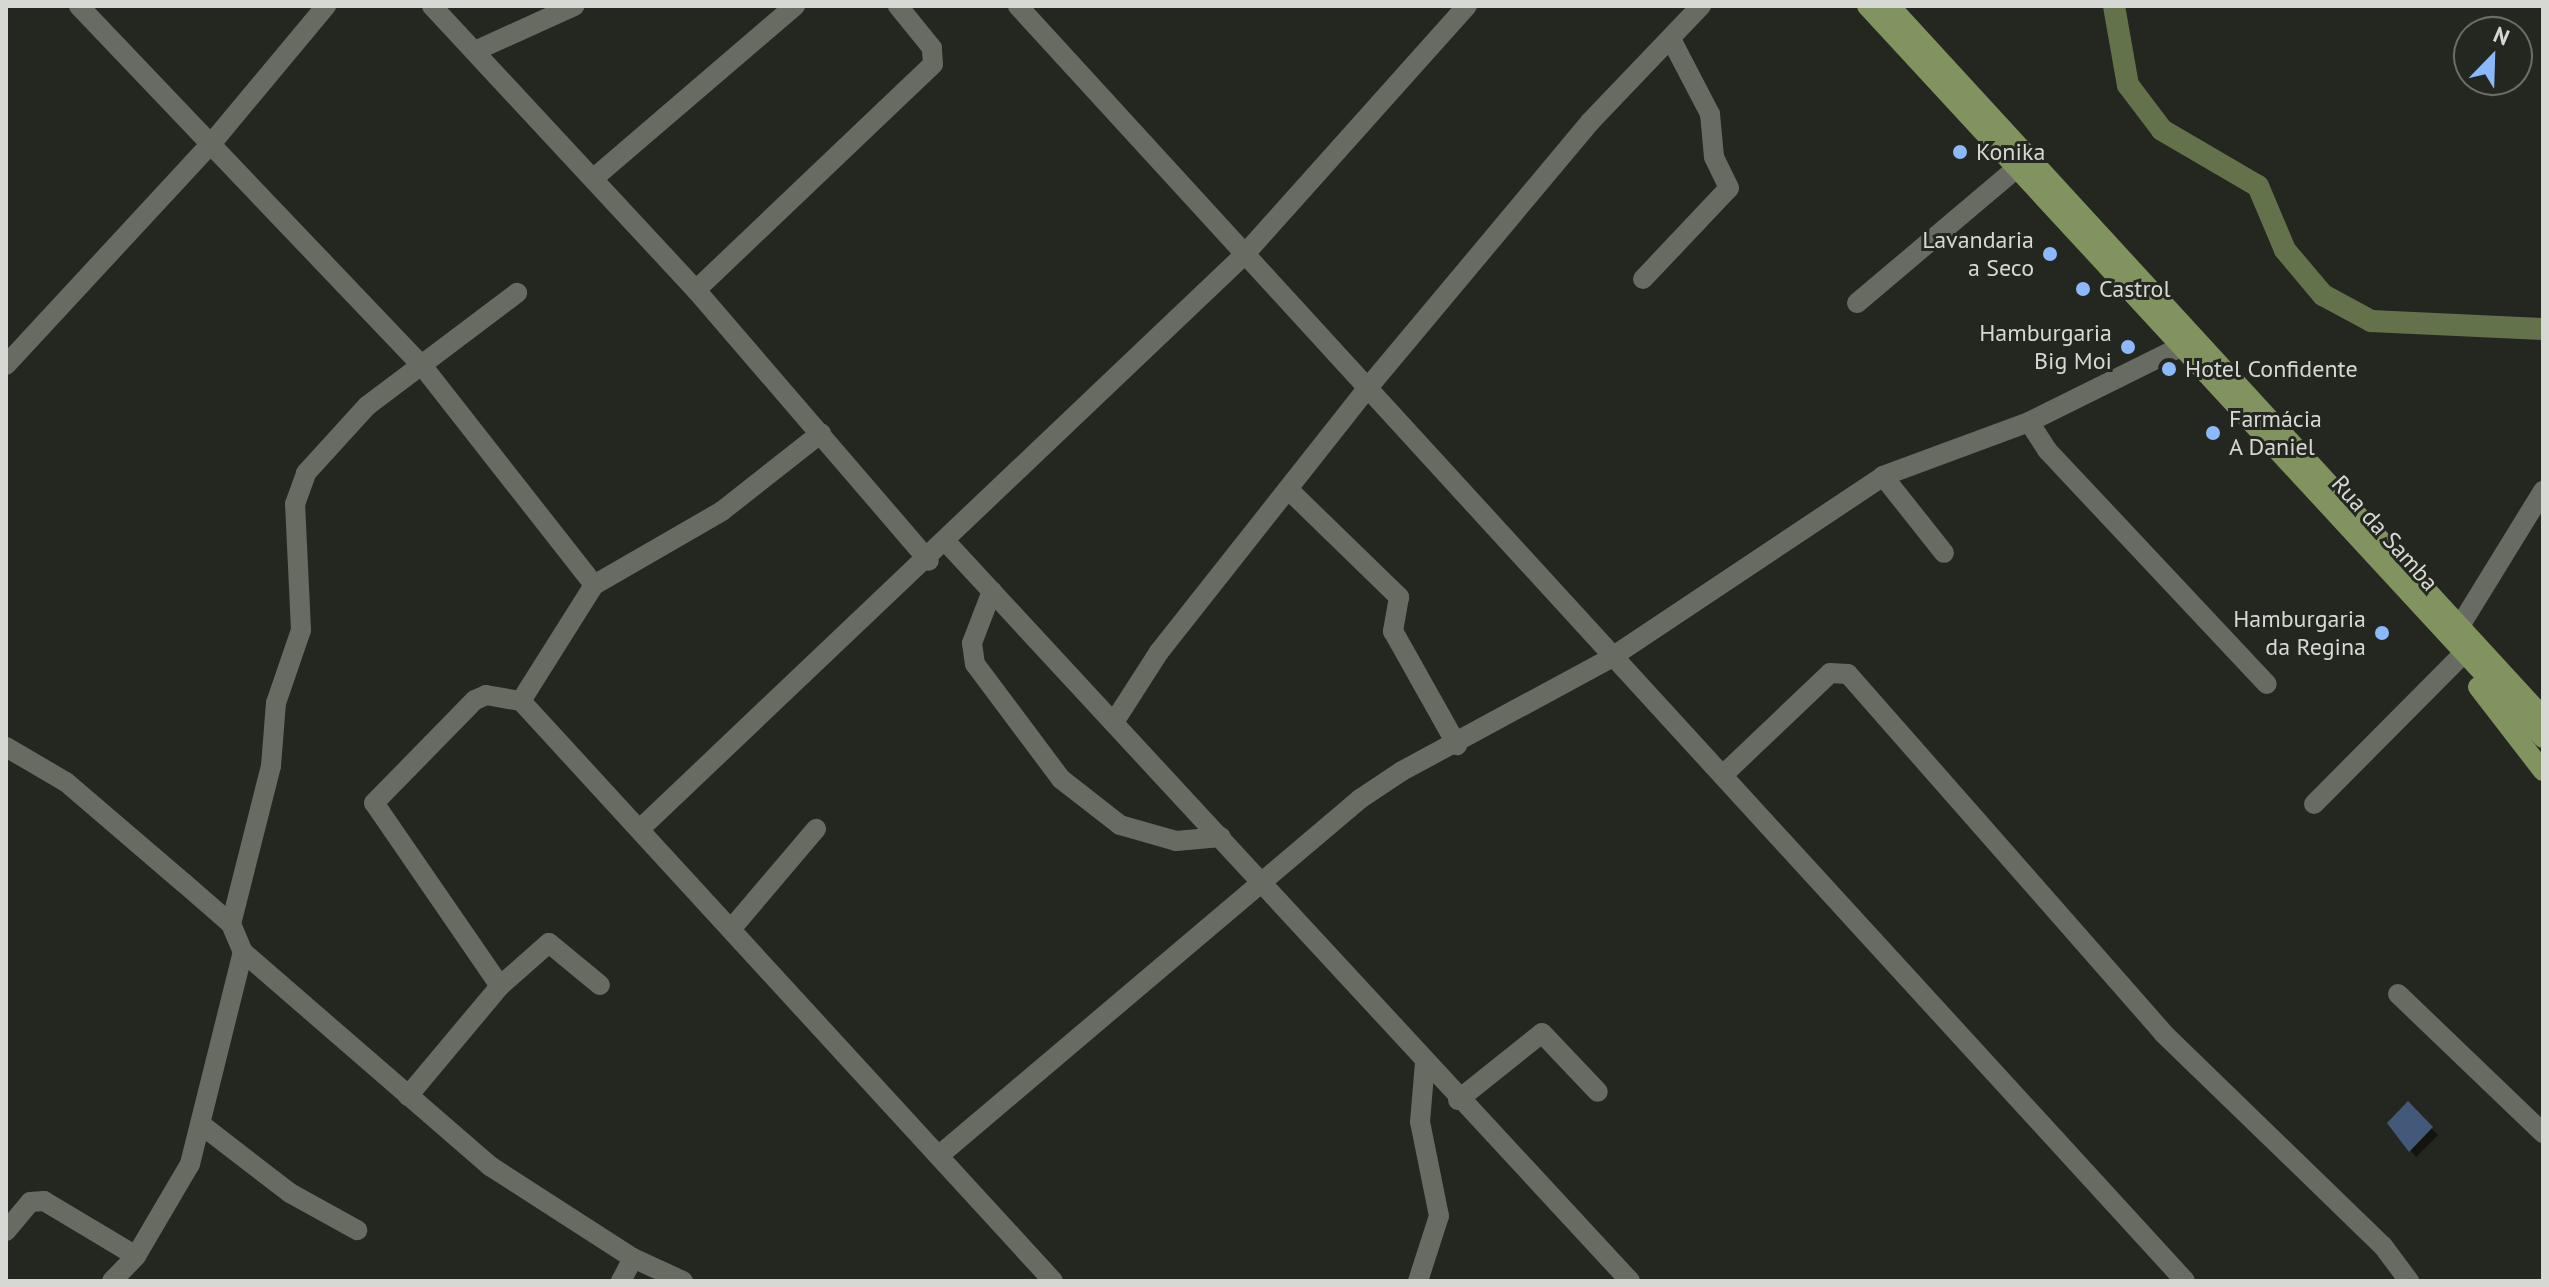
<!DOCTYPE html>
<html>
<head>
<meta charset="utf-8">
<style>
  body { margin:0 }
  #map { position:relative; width:2549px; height:1287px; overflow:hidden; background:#24271f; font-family:"PT Sans",sans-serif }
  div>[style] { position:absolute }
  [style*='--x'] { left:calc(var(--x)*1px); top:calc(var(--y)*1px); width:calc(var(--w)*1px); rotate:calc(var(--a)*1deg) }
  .shadow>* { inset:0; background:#0007 }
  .canal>* { height:22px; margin:-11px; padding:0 11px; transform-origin:11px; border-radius:11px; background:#64724b }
  .building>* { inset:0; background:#435979 }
  .minor>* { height:20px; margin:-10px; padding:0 10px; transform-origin:10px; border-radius:10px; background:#676b62 }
  .major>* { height:20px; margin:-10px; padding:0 10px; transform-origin:10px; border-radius:10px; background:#81935f }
  .dots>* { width:22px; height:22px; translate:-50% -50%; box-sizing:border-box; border:4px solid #24271f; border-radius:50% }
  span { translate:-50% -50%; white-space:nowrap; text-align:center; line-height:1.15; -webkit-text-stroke:6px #24271f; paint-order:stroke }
  .poi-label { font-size:24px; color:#d6d8d3 }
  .left { translate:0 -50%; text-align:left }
  .right { translate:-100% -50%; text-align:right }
  .street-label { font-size:24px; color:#d6d8d3 }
  .frame { position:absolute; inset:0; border:8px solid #d6d8d3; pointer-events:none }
  .north { position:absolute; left:2453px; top:16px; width:80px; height:80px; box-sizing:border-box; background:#24271f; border:2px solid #6b6e67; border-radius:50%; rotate:23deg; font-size:22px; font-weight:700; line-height:32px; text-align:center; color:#d6d8d3 }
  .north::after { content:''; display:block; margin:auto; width:28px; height:36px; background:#8cb9fc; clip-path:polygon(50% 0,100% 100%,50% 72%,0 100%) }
</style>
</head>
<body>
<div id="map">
  <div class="shadow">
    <div style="clip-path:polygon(2408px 1104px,2438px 1135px,2416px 1157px,2389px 1123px)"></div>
  </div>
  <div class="canal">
    <div style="--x:2114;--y:6;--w:80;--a:80"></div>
    <div style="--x:2128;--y:85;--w:56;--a:52.9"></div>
    <div style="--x:2162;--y:130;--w:111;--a:30.3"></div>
    <div style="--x:2258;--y:186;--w:69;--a:67.1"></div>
    <div style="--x:2285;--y:250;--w:59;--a:49.8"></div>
    <div style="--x:2323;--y:295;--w:55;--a:28.4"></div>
    <div style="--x:2371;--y:321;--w:172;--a:2.7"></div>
  </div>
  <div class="building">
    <div style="clip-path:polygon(2408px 1101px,2433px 1127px,2409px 1152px,2387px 1123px)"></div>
  </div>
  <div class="minor">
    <div style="--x:79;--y:6;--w:500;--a:46.38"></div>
    <div style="--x:424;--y:368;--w:276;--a:51.9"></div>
    <div style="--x:594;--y:585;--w:137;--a:122.2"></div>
    <div style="--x:521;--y:701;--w:787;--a:47.47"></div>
    <div style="--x:432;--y:6;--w:388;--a:47.1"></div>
    <div style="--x:696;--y:290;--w:357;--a:49.3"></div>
    <div style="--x:1018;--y:6;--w:1728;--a:47.53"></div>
    <div style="--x:477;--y:50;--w:107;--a:-24.4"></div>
    <div style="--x:594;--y:178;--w:265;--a:-40.6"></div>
    <div style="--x:1643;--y:279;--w:125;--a:-46.6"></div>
    <div style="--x:1729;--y:188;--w:34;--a:-116"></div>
    <div style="--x:1714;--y:157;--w:43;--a:-95.3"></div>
    <div style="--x:1710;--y:114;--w:85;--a:-117.5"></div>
    <div style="--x:696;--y:290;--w:327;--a:-43.6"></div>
    <div style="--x:933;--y:64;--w:16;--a:-94"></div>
    <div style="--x:932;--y:48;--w:54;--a:-129"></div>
    <div style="--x:1857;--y:303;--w:209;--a:-40.2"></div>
    <div style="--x:6;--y:365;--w:301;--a:-47.2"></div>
    <div style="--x:211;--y:144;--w:180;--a:-50.2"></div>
    <div style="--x:2029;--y:422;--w:33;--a:57"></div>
    <div style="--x:2047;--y:450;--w:321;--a:46.8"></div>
    <div style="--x:1883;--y:476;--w:98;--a:51.6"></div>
    <div style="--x:1291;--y:492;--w:151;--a:44.2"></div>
    <div style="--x:1399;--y:597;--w:35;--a:100"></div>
    <div style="--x:1393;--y:631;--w:131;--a:60.7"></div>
    <div style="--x:948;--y:544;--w:1004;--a:47.22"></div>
    <div style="--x:594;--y:585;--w:148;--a:-30"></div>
    <div style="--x:722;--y:511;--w:126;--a:-38.2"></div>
    <div style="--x:992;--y:591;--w:56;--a:111"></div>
    <div style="--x:972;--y:643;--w:21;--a:82"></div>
    <div style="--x:975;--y:664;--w:144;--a:53.2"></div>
    <div style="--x:1061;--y:779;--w:75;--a:37.9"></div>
    <div style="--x:1120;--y:825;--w:58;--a:15.9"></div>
    <div style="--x:1176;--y:841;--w:45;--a:-5.1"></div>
    <div style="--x:2463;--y:621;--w:153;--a:-58.4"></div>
    <div style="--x:1116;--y:719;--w:80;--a:-57.3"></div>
    <div style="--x:1159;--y:652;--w:334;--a:-51.7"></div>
    <div style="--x:1366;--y:390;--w:349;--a:-50.1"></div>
    <div style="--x:1590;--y:122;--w:161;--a:-46.3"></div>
    <div style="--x:6;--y:747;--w:69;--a:30.3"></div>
    <div style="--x:66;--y:782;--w:155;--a:40.6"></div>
    <div style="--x:184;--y:883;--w:62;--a:41.1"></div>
    <div style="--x:231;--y:924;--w:30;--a:67"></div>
    <div style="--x:243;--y:952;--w:327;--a:40.9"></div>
    <div style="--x:490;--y:1166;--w:170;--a:32.8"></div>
    <div style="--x:633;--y:1258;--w:55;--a:24.7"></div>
    <div style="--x:1723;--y:775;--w:148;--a:-43.6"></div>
    <div style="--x:1830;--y:673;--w:18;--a:3"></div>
    <div style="--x:1848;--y:674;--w:478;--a:48.7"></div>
    <div style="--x:2163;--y:1033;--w:306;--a:44.1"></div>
    <div style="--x:2383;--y:1246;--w:44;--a:53.4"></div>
    <div style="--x:2314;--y:804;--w:203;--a:-45.2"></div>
    <div style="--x:640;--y:829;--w:835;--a:-43.54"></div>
    <div style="--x:1245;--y:254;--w:333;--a:-48.2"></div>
    <div style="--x:231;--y:924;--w:163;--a:-75.8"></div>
    <div style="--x:271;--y:766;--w:63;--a:-85.5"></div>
    <div style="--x:276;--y:703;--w:77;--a:-71.1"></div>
    <div style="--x:301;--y:630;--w:126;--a:-92.7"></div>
    <div style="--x:295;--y:504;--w:33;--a:-70"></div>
    <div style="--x:306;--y:473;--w:91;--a:-47.7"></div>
    <div style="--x:367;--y:406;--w:188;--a:-37"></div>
    <div style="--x:732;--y:928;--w:130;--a:-49.7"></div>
    <div style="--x:500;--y:986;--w:222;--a:-124.5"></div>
    <div style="--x:374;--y:803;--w:144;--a:-45.6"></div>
    <div style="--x:475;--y:700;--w:12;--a:-24"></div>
    <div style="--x:486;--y:695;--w:36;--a:10"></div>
    <div style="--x:2398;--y:994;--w:201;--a:43.8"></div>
    <div style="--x:408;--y:1096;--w:143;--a:-50.1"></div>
    <div style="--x:500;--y:986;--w:65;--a:-41.3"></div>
    <div style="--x:549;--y:943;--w:66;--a:39.5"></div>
    <div style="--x:1458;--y:1100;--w:107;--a:-38.6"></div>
    <div style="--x:1542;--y:1033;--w:81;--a:46.5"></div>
    <div style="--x:203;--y:1126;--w:110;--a:37.6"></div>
    <div style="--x:290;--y:1193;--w:77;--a:28.9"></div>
    <div style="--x:942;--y:1153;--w:548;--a:-40.26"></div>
    <div style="--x:1360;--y:799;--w:50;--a:-33.7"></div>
    <div style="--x:1402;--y:771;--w:235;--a:-28.4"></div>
    <div style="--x:1609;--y:659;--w:329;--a:-33.7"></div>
    <div style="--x:1883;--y:476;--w:156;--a:-20.3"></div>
    <div style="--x:2029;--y:422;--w:166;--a:-26.4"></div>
    <div style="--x:6;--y:1231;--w:38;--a:-50"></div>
    <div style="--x:30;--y:1202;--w:14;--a:-4"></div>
    <div style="--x:44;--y:1201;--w:107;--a:30.9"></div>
    <div style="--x:112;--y:1281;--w:35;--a:-46"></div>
    <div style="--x:136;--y:1256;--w:107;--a:-59.6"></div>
    <div style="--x:190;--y:1164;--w:219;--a:-76"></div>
    <div style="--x:621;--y:1281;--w:26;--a:-62"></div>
    <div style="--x:1418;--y:1281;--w:68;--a:-72.1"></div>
    <div style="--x:1439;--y:1216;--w:96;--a:-101.4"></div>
    <div style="--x:1420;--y:1122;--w:59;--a:-85.2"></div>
  </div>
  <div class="major">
    <div style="--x:1867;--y:6;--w:996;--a:47.28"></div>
    <div style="--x:1890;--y:6;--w:965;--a:47.43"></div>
    <div style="--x:2478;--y:687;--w:106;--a:52.3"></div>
  </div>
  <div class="dots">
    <div style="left:1960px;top:152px;background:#8cb9fc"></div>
    <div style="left:2050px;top:254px;background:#8cb9fc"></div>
    <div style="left:2083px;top:289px;background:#8cb9fc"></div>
    <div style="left:2128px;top:347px;background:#8cb9fc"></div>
    <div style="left:2169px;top:369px;background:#8cb9fc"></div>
    <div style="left:2213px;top:433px;background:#8cb9fc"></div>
    <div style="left:2382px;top:633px;background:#8cb9fc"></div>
  </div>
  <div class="poi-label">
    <span class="left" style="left:1976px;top:152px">Konika</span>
    <span class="right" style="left:2034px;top:254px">Lavandaria<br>a Seco</span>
    <span class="left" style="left:2099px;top:289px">Castrol</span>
    <span class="right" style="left:2112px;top:347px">Hamburgaria<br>Big Moi</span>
    <span class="left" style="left:2185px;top:369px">Hotel Confidente</span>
    <span class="left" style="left:2229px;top:433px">Farmácia<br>A Daniel</span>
    <span class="right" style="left:2366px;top:633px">Hamburgaria<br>da Regina</span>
  </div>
  <div class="street-label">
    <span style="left:2385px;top:533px;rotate:48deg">Rua da Samba</span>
  </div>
  <div class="frame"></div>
  <div class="north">N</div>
</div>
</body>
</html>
